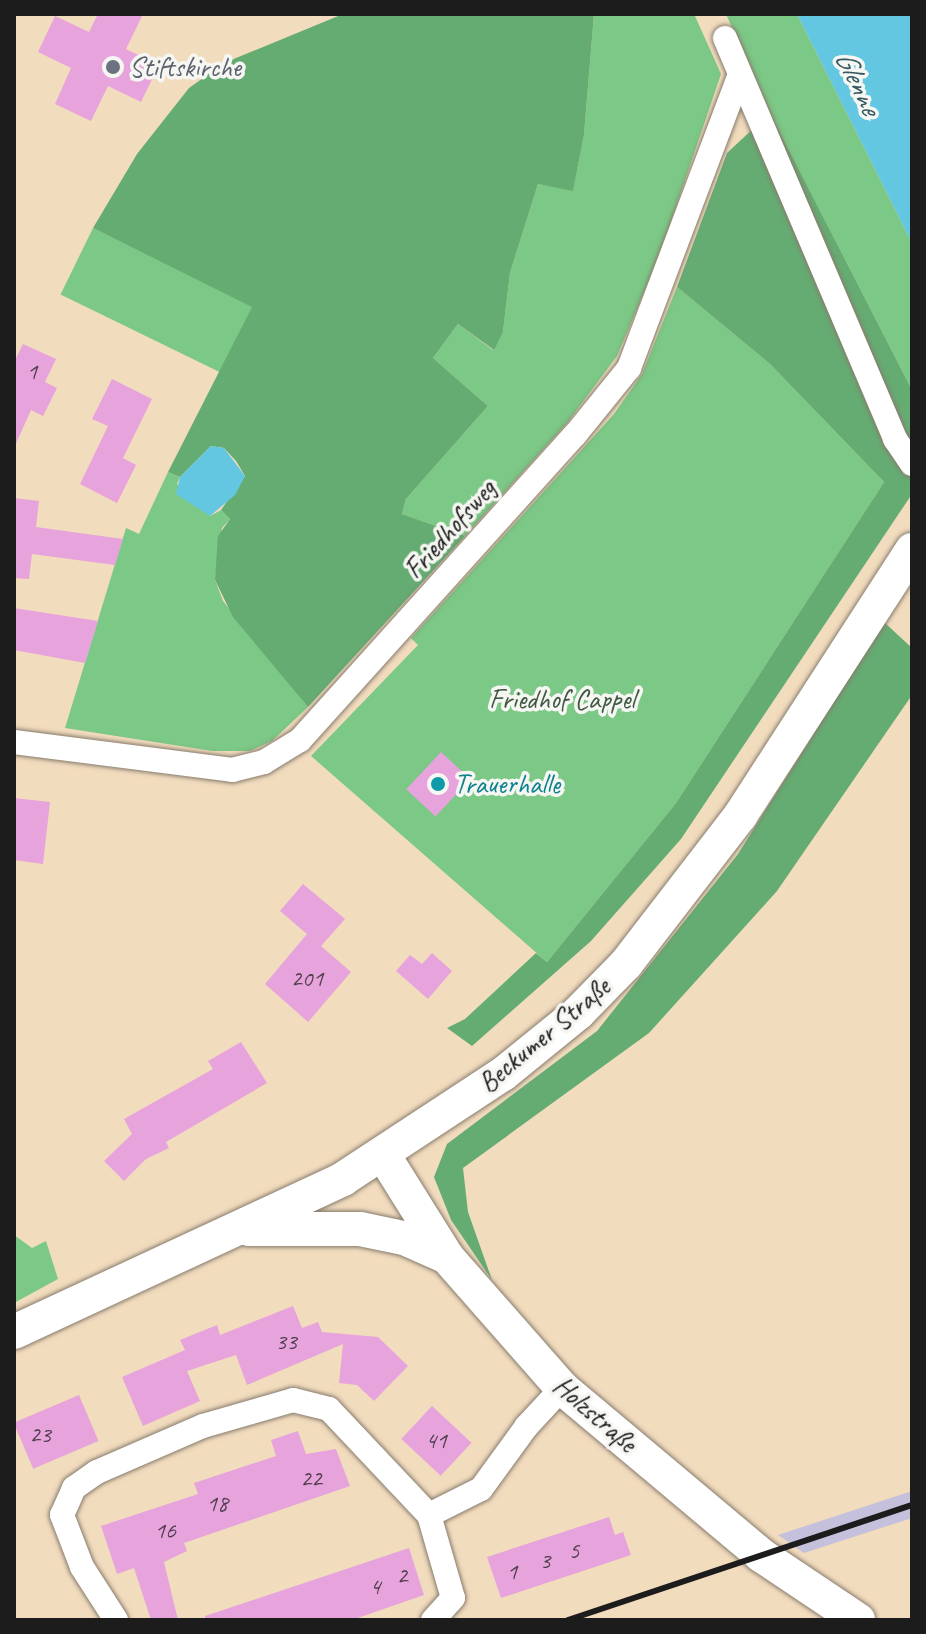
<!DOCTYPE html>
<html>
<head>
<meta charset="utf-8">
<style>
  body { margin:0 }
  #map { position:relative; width:926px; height:1634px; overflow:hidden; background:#f2dcbe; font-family:Caveat,sans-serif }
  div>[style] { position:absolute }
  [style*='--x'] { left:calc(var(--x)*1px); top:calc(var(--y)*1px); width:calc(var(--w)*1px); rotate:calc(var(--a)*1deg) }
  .industrial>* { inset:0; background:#c5c0db }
  .green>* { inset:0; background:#7cc886; transform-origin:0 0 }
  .forest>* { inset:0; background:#65ac73 }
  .water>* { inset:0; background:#64c7e1 }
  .building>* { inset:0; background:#e7a3dc; transform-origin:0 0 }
  .roads { filter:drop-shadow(0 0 2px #877c6d) drop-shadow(0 0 2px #877c6d) }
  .street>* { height:24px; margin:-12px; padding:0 12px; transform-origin:12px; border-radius:12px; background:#fff }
  .secondary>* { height:34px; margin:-17px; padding:0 17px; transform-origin:17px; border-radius:17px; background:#fff }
  .rail>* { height:6px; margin:-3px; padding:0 3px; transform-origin:3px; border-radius:3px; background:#1c1c1c }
  .dots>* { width:22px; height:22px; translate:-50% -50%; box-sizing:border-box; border:4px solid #f6f6f2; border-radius:50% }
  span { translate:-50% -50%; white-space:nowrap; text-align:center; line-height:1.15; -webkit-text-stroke:7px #f6f6f2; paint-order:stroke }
  .number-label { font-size:24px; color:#4f3e4c }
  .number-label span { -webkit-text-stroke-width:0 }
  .worship-label { font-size:28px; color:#5b616d }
  .left { translate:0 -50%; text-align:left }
  .street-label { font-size:28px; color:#1c1c1c }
  .park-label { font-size:28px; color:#3e5841 }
  .culture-label { font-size:28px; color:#0d838f }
  .water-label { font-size:30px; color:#355861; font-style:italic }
  .frame { position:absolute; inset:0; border:16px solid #1c1c1c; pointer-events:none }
</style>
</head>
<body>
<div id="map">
  <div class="industrial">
    <div style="clip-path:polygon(912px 1491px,912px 1518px,804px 1553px,778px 1535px)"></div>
  </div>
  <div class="green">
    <div style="clip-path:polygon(594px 14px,695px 16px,721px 74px,659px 257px,617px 356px,567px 423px,465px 536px,402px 514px,406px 499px,488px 406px,433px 358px,458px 324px,493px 350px,503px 332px,510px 273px,538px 184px,573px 190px,584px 135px)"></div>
    <div style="clip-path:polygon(726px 14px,797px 14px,912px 243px,912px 390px,770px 113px)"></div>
    <div style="left:93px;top:228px;width:178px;height:74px;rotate:26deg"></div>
    <div style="clip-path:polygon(677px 287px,770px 364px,884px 482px,676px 803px,547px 962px,311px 756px,418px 645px,411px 638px,614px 414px,642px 374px)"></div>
    <div style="clip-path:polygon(168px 472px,180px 477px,177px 484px,210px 516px,221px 510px,230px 519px,222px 528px,215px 580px,223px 601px,308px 707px,272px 741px,250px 751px,212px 751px,65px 728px,126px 528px,139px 534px)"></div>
    <div style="clip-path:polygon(14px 1235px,32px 1248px,46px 1241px,58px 1279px,14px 1303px)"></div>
  </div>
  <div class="forest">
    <div style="clip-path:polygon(343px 14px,594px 14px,584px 135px,573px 191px,538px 184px,510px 273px,503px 332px,494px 350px,458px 324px,433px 358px,488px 406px,406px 499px,402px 514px,465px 536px,308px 707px,233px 617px,215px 580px,218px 536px,230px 519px,221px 510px,245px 476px,236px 461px,224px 448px,211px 446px,180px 477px,168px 472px,252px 307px,93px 228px,137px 154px,189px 88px,224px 63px)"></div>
    <div style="clip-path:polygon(770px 113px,912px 390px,912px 494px,681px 839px,591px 941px,472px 1046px,447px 1028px,465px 1019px,536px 953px,547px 962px,676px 803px,884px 482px,770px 364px,677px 287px,727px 153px)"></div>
    <div style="clip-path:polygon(884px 622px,912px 648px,912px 695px,777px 891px,649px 1033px,463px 1168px,468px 1212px,492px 1280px,451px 1220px,434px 1177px,447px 1144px,597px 1031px,738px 854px)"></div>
  </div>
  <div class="water">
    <div style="clip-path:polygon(797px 14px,912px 14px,912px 243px)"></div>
    <div style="clip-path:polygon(211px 446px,224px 448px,245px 476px,235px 495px,210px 516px,176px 494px,180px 477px)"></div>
  </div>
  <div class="building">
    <div style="clip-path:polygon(98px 14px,143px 14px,126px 49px,159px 65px,141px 102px,108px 86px,91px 121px,55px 104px,71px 68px,38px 52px,55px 16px,89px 32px)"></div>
    <div style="clip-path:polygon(23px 344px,56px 359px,45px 382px,57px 388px,43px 416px,31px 410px,14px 448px,14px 362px)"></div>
    <div style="clip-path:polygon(112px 379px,152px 399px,123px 458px,136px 465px,117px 503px,80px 484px,108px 426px,92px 419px)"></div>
    <div style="clip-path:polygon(14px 498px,39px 501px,36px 527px,123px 539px,115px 565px,32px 554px,29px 579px,14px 578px)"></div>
    <div style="clip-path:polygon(14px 608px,98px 621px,85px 663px,14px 650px)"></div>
    <div style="left:441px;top:752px;width:40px;height:51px;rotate:43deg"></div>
    <div style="clip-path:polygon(14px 798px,50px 802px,43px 864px,14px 860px)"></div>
    <div style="clip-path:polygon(303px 884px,345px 919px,321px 946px,351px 972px,308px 1022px,265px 984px,307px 934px,280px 911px)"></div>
    <div style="clip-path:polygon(432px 953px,452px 971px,428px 999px,396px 971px,410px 955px,422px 964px)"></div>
    <div style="clip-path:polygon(241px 1042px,267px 1083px,166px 1142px,169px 1148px,146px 1159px,124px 1181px,104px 1161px,132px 1134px,124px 1119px,213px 1069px,208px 1061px)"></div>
    <div style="clip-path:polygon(293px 1306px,302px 1328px,318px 1322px,322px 1332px,378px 1337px,408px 1366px,374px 1401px,357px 1385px,339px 1383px,343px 1344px,247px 1385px,236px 1355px,187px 1371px,200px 1401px,143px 1426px,122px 1377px,185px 1350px,180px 1340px,217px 1325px,220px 1335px)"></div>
    <div style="left:79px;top:1395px;width:50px;height:71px;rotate:67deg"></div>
    <div style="left:432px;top:1406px;width:54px;height:45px;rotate:43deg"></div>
    <div style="clip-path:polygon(298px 1431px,306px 1454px,336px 1449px,350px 1486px,184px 1543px,187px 1551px,164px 1562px,178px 1620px,151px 1620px,134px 1568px,117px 1574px,101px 1526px,198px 1494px,194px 1483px,276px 1456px,271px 1440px)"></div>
    <div style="clip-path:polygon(609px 1517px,615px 1535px,623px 1532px,631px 1555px,501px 1598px,487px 1557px)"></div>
    <div style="clip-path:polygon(409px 1548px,424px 1595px,352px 1620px,205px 1620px,205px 1616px)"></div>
  </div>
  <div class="roads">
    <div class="street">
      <div style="--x:725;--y:38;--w:436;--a:67"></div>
      <div style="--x:895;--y:439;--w:30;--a:56"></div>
      <div style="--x:14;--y:742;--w:220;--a:7.3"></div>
      <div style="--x:232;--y:770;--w:33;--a:-14"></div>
      <div style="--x:264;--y:762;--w:42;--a:-31.4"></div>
      <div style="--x:300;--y:740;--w:411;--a:-48"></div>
      <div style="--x:575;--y:435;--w:86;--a:-51.1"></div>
      <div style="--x:629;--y:368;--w:311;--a:-69.3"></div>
      <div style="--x:429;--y:1515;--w:58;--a:-26.6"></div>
      <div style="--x:481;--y:1489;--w:77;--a:-54"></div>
      <div style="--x:526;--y:1427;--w:53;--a:-47.3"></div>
      <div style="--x:116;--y:1620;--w:63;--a:-122.7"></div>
      <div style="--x:82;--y:1567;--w:56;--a:-111"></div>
      <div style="--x:62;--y:1515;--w:30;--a:-66"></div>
      <div style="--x:74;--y:1488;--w:28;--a:-35"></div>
      <div style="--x:97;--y:1472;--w:116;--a:-23.5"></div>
      <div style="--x:203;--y:1426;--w:94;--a:-16.1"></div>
      <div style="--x:293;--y:1400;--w:37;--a:14"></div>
      <div style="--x:329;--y:1409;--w:146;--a:46.7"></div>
      <div style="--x:429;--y:1515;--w:86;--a:73.9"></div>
      <div style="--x:453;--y:1598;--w:30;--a:132"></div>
    </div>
    <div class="secondary">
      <div style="--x:384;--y:1156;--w:119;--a:58"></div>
      <div style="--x:447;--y:1257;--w:174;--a:48.7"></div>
      <div style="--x:562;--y:1388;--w:260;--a:40"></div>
      <div style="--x:761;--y:1555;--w:117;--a:33.8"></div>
      <div style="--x:249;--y:1229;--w:111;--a:0"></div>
      <div style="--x:360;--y:1229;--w:45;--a:11.6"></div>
      <div style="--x:404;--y:1238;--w:47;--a:23.8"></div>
      <div style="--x:14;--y:1332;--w:363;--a:-24.9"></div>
      <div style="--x:343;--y:1179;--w:191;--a:-33.3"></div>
      <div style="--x:503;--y:1074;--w:97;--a:-39.1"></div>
      <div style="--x:578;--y:1013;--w:69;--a:-45.6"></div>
      <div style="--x:626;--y:964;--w:187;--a:-52.4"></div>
      <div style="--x:740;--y:816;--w:317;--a:-57.1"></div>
    </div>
  </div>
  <div class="rail">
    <div style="--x:568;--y:1620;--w:363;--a:-18.5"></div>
  </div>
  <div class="dots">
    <div style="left:113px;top:67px;background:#6b7280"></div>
    <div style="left:438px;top:784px;background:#0f9aa8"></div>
  </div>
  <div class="number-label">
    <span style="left:32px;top:372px">1</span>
    <span style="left:307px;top:979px">201</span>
    <span style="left:286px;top:1342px">33</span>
    <span style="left:40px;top:1435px">23</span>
    <span style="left:436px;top:1441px">41</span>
    <span style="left:311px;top:1479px">22</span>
    <span style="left:217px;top:1504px">18</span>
    <span style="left:165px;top:1531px">16</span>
    <span style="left:574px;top:1551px">5</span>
    <span style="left:545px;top:1561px">3</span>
    <span style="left:512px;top:1572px">1</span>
    <span style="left:402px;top:1576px">2</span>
    <span style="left:375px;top:1587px">4</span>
  </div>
  <div class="worship-label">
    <span class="left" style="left:129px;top:67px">Stiftskirche</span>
  </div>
  <div class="street-label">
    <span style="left:450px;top:529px;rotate:-48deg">Friedhofsweg</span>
    <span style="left:544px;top:1035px;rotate:-40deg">Beckumer Straße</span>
    <span style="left:595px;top:1414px;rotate:41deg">Holzstraße</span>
  </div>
  <div class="park-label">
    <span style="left:562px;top:699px">Friedhof Cappel</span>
  </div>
  <div class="culture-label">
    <span class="left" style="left:454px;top:784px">Trauerhalle</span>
  </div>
  <div class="water-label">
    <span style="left:858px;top:82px;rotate:64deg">Glenne</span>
  </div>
  <div class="frame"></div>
</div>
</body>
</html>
